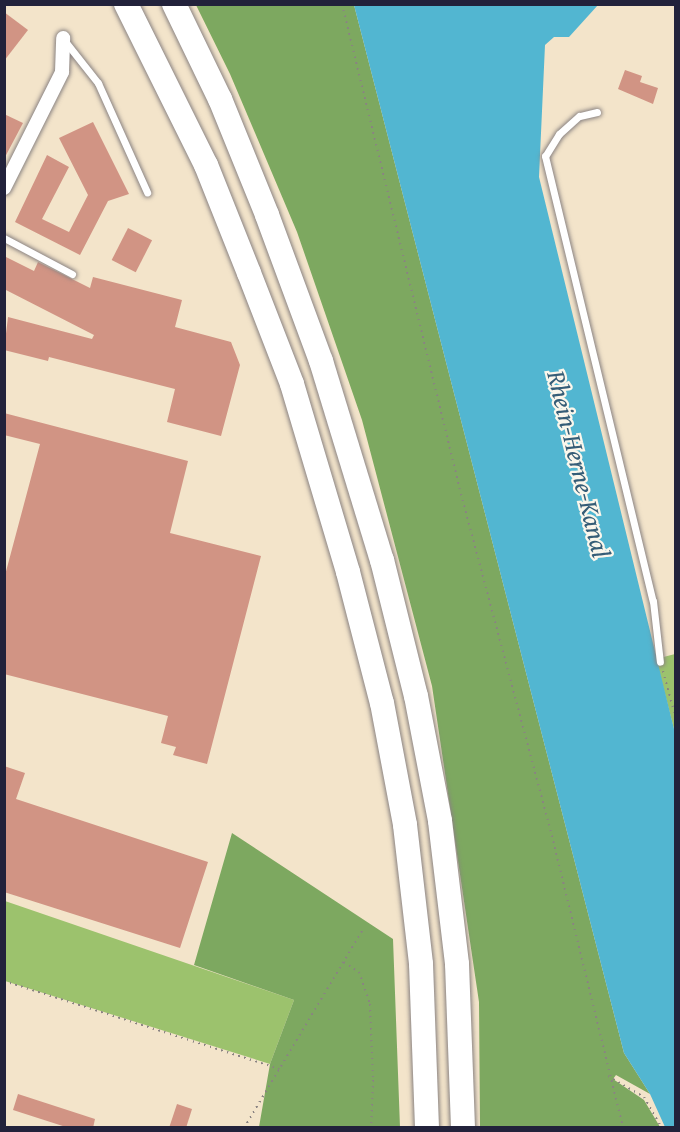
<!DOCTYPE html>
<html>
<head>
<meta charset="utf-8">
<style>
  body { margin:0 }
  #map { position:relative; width:680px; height:1132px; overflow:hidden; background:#f3e4ca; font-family:"Gentium Book Plus",serif }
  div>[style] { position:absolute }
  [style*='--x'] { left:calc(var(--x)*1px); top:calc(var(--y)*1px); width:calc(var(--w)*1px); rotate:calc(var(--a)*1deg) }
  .green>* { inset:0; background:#9cc26d }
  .forest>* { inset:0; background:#7da860 }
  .water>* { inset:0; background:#52b6d1 }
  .building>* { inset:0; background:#d19484; transform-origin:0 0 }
  .path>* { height:2px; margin-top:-1px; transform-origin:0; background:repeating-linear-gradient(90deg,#8a8382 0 1.5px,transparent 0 6px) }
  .roads { filter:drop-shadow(0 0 2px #8a8382) drop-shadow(0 0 2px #8a8382) }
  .service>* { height:7px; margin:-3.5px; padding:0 3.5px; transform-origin:3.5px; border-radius:3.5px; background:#fff }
  .minor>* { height:14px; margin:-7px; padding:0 7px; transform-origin:7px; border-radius:7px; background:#fff }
  .motorway>* { height:24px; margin:-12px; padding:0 12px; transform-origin:12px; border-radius:12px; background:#fff }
  span { translate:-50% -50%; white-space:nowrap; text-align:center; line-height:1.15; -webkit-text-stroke:4.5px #fbf7ec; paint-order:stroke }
  .water-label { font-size:26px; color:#355d77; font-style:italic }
  .frame { position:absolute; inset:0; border:6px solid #22223b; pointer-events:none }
</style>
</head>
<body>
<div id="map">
  <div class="green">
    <div style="clip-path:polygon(675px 654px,675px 733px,656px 659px)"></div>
    <div style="clip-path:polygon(5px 901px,294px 1000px,270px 1064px,5px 981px)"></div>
  </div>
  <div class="forest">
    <div style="clip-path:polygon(196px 5px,354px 5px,624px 1053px,650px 1094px,616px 1075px,613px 1079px,644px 1100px,660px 1127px,480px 1127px,479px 1002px,432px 686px,362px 420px,297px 232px,230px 74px)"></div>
    <div style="clip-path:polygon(232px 833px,393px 939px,400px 1127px,259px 1127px,270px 1064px,294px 1000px,194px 965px)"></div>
  </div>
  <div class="water">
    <div style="clip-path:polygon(354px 5px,598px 5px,569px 37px,554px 37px,545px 45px,539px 177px,675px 733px,675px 1127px,665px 1127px,650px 1094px,624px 1053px)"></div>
  </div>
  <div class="building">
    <div style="clip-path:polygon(4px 12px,28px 30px,4px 61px)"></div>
    <div style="clip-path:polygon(625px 70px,642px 76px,640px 82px,658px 88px,653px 104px,618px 89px)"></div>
    <div style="clip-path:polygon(4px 114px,23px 123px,4px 159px)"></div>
    <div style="clip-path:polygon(93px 122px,129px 194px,108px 201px,80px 255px,15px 222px,47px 155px,69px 167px,42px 219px,69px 232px,88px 195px,59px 138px)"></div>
    <div style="left:128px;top:228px;width:27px;height:36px;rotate:27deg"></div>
    <div style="clip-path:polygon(4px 256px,34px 271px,38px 262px,90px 288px,93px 277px,182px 300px,175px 327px,231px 342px,240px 365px,221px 436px,167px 422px,175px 389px,49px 357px,48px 361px,4px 350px,8px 317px,92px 339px,94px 335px,4px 289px)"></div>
    <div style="clip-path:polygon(4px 413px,188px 461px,170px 533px,261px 556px,207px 764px,173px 755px,176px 747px,161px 743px,168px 716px,4px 674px,4px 579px,40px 444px,4px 435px)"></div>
    <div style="clip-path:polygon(4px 766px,25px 773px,16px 799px,208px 862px,180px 948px,4px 892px)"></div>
    <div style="clip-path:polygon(18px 1094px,95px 1119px,93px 1128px,69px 1128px,13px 1110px)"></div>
    <div style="clip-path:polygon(177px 1104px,192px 1109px,186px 1128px,169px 1128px)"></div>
  </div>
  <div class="path">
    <div style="--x:342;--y:4;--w:504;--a:76.35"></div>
    <div style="--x:461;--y:494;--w:342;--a:75.1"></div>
    <div style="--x:549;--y:824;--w:313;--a:76.3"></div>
    <div style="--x:663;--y:671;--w:50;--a:74.8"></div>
    <div style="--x:344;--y:962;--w:18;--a:34"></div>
    <div style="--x:359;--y:972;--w:34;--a:71"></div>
    <div style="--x:370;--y:1004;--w:76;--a:87.7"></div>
    <div style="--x:373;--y:1080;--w:48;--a:92.4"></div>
    <div style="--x:4;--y:981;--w:289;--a:17.7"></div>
    <div style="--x:608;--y:1076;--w:42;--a:30.3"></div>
    <div style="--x:644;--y:1097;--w:36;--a:60"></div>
    <div style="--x:244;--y:1128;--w:232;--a:-59.1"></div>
  </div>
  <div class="roads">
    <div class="service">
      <div style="--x:64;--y:40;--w:55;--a:51.7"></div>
      <div style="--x:98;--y:83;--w:120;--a:65.8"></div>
      <div style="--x:597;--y:112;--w:18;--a:167"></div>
      <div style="--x:579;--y:116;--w:27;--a:138"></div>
      <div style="--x:559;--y:134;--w:26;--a:122"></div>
      <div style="--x:545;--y:156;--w:458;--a:76.4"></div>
      <div style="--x:653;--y:601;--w:61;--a:83.5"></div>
      <div style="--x:4;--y:238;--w:77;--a:27.9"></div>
    </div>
    <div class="minor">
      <div style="--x:4;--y:188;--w:130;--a:-63.4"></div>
      <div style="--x:62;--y:72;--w:34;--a:-88"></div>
    </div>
    <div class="motorway">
      <div style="--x:126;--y:4;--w:180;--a:63.6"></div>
      <div style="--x:206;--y:165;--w:116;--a:68.3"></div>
      <div style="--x:249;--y:273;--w:119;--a:68.8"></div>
      <div style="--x:292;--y:384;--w:196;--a:73.4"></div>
      <div style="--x:348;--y:572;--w:135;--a:75.5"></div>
      <div style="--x:382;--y:703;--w:124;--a:79.3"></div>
      <div style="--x:405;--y:825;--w:140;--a:83.4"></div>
      <div style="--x:421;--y:964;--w:164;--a:87.9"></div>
      <div style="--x:174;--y:4;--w:106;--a:64.2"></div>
      <div style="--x:220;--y:99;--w:125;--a:67.9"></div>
      <div style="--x:267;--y:215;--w:156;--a:69.7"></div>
      <div style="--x:321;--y:361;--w:208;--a:73"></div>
      <div style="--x:382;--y:560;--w:140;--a:76"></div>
      <div style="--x:416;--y:696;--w:127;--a:79.1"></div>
      <div style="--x:440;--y:821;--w:144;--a:83.2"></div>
      <div style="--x:457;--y:964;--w:164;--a:87.9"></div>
    </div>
  </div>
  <div class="water-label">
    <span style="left:579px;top:464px;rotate:76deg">Rhein-Herne-Kanal</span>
  </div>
  <div class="frame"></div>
</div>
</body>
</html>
